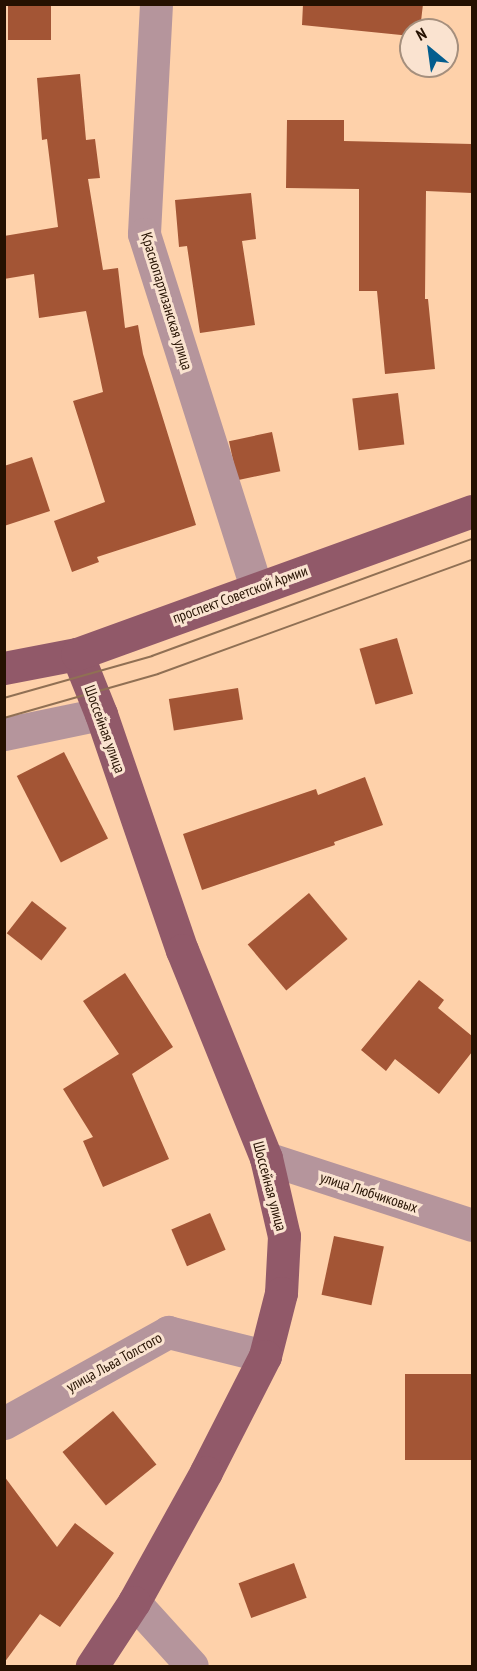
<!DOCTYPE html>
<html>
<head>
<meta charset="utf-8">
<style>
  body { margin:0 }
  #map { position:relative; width:477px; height:1671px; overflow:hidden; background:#fed1aa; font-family:"PT Sans Narrow",sans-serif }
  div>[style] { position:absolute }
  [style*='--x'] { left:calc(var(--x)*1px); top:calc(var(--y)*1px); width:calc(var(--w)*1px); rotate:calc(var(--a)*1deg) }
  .building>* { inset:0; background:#a35535; transform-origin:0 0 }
  .minor>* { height:33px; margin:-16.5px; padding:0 16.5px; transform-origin:16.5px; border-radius:16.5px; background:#b5959c }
  .major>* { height:33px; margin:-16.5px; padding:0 16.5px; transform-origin:16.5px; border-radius:16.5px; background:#915969 }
  .tram>* { height:1.5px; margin:-0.75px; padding:0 0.75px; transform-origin:0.75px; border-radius:0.75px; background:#907054 }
  span { translate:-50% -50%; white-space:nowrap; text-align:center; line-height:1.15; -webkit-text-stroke:6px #fae3d0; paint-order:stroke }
  .street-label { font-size:15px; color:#251101 }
  .frame { position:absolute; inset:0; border:6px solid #251101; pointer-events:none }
  .north { position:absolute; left:399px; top:18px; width:60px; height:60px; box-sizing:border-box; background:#fae3d0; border:2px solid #a58f7d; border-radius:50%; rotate:331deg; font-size:16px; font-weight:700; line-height:24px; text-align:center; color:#251101 }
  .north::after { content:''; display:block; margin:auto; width:21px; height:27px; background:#035d8e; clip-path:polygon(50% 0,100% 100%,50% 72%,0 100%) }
</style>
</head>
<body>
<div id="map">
  <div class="building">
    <div style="left:51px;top:4px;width:36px;height:43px;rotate:90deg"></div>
    <div style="clip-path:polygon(303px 4px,423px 4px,420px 30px,411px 30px,411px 36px,302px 25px)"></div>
    <div style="clip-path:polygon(80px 74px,86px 140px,95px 139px,100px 178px,88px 179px,103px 270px,118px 268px,125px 328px,138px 325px,143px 354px,196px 525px,97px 557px,99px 562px,72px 572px,54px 521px,105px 502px,73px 401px,103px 392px,86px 311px,39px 318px,34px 274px,4px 279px,4px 236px,58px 227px,47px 139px,42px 140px,37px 78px)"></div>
    <div style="clip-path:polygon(287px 120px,344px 120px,344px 141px,472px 144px,472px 193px,426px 191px,425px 299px,428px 299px,435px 369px,385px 374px,377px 291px,359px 291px,359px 189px,286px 188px)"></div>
    <div style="clip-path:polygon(251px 193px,256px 239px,242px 241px,255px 325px,200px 333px,187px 246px,179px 247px,175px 200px)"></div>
    <div style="left:398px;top:393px;width:52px;height:46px;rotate:83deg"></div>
    <div style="left:272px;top:432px;width:40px;height:44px;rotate:78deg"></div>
    <div style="clip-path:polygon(32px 457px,50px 511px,4px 526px,4px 466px)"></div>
    <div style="left:397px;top:638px;width:58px;height:39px;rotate:74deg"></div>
    <div style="left:238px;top:688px;width:32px;height:70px;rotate:81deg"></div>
    <div style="left:64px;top:752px;width:97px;height:53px;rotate:63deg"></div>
    <div style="clip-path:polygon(365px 777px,383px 825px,334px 842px,335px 845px,202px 890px,183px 834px,316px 789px,318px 795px)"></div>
    <div style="left:309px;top:893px;width:60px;height:80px;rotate:50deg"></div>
    <div style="left:32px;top:901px;width:44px;height:41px;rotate:38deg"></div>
    <div style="clip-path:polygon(125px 973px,173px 1047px,132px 1074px,169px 1159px,103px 1187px,83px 1141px,93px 1137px,63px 1089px,119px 1054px,83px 1001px)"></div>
    <div style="clip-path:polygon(419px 980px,444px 1000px,438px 1008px,472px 1036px,472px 1052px,439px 1094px,395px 1059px,386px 1071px,361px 1050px)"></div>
    <div style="left:210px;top:1213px;width:40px;height:42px;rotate:67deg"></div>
    <div style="left:334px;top:1236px;width:51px;height:60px;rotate:12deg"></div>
    <div style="left:472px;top:1374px;width:86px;height:67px;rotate:90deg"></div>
    <div style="left:113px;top:1411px;width:69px;height:65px;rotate:51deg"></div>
    <div style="clip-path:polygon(4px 1476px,57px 1547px,75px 1523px,114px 1553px,60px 1627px,40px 1614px,4px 1663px)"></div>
    <div style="left:294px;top:1563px;width:37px;height:59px;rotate:70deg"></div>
  </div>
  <div class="minor">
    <div style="--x:156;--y:4;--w:230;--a:93"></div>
    <div style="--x:144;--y:234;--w:371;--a:72.4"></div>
    <div style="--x:4;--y:734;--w:99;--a:-11.7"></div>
    <div style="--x:266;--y:1158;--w:217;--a:18"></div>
    <div style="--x:4;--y:1423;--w:188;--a:-29"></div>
    <div style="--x:168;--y:1332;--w:100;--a:13.9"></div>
    <div style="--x:134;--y:1602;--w:86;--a:47.8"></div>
  </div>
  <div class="major">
    <div style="--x:77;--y:654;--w:65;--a:68.2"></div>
    <div style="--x:101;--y:714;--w:250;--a:71.1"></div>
    <div style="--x:182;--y:950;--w:224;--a:68"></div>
    <div style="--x:266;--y:1158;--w:80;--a:77"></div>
    <div style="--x:284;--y:1236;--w:57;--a:93"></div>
    <div style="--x:281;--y:1293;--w:65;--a:104.3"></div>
    <div style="--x:265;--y:1356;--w:130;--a:117"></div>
    <div style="--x:206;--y:1472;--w:149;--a:119"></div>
    <div style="--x:134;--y:1602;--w:77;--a:123.3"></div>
    <div style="--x:4;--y:668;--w:74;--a:-10.9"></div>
    <div style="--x:77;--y:654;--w:420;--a:-19.9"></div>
  </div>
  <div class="tram">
    <div style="--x:4;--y:698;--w:154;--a:-15.8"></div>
    <div style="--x:152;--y:656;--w:341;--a:-20.1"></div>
    <div style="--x:4;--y:718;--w:160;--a:-15.9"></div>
    <div style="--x:158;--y:674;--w:334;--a:-20"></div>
  </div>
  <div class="street-label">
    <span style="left:167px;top:301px;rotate:73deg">Краснопартизанская улица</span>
    <span style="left:240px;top:594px;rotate:-20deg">проспект Советской Армии</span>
    <span style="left:105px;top:729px;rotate:70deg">Шоссейная улица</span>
    <span style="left:270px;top:1186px;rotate:75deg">Шоссейная улица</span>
    <span style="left:369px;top:1192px;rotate:18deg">улица Любчиковых</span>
    <span style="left:114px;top:1362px;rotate:-29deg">улица Льва Толстого</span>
  </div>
  <div class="frame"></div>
  <div class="north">N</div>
</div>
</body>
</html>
